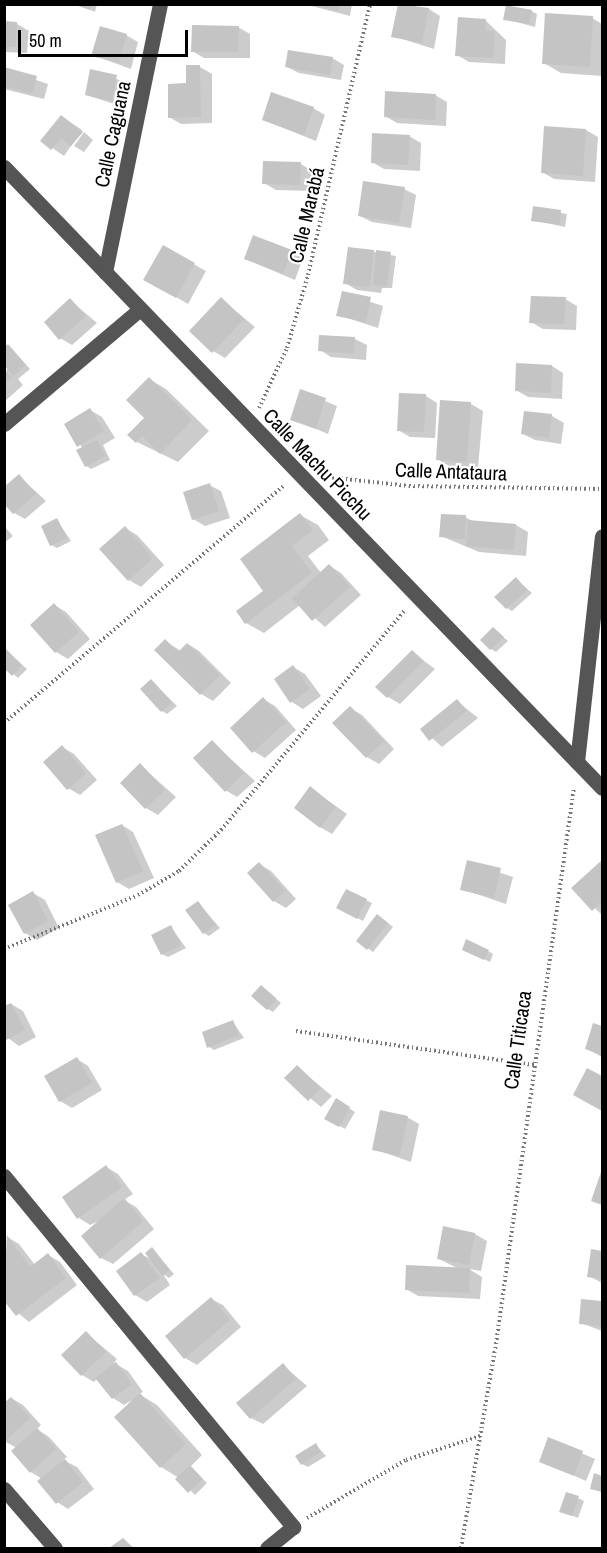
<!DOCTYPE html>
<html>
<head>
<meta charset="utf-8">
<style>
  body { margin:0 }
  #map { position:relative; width:607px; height:1553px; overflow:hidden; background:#fff; font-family:"Archivo Narrow",sans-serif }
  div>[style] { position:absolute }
  .shadow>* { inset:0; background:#0003 }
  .building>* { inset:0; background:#c4c4c4 }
  .path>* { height:4px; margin-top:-2px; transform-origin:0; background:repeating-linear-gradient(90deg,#777 0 1.5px,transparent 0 4.5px) }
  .minor>* { height:15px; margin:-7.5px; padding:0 7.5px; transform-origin:7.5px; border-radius:7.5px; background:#555 }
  span { translate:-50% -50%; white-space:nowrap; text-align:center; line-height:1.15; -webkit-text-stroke:4.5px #fff; paint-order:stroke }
  .street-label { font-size:20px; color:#000 }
  .frame { position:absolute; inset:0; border:6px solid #000; pointer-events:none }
  .scale { position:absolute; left:18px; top:30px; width:170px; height:27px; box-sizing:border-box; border:3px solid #000; border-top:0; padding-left:8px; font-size:18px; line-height:21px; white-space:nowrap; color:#000; -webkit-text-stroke:4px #fff; paint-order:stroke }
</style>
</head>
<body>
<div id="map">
  <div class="shadow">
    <i style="clip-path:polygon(77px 4px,97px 4px,95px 12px)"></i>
    <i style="clip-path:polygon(304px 4px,352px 4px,350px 16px)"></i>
    <i style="clip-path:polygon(399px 4px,429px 9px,440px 16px,434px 49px,393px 36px)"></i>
    <i style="clip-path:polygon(531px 11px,537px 14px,535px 27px,505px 19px)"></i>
    <i style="clip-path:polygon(592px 18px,602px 24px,602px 76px,561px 73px,544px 63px)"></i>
    <i style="clip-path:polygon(485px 20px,506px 40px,505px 64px,469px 62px,457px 55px)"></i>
    <i style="clip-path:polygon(4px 23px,17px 24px,29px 31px,27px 53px,4px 52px)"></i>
    <i style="clip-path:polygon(238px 27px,250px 34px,250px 58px,204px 58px,192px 51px)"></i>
    <i style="clip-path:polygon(126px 35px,138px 42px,131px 69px,93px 55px)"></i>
    <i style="clip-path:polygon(332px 58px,344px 65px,341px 80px,299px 73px,287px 67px)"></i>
    <i style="clip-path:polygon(200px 67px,212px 74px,212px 123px,181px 124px,169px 117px)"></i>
    <i style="clip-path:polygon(4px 69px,48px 84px,44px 99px,4px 89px)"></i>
    <i style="clip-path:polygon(91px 71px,129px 83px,124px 107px,86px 95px)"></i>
    <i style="clip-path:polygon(435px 95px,447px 102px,446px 126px,397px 123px,385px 116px)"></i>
    <i style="clip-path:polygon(313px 108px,325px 115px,316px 141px,263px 120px)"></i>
    <i style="clip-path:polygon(62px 117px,82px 130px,64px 156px,42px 141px)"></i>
    <i style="clip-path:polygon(586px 130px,598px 137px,595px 182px,554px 179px,542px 172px)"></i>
    <i style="clip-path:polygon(84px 132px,93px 140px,84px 152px,74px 146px)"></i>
    <i style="clip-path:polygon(409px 136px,421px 143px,420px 171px,384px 169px,372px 162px)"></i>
    <i style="clip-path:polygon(301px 164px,312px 171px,312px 191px,276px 190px,264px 183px)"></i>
    <i style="clip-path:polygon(404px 189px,416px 195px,411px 228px,372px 222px,360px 216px)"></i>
    <i style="clip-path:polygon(534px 208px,567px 214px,565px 227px,533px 220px)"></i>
    <i style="clip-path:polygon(163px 247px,206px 271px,188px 304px,145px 279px)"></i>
    <i style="clip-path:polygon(291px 251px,303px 258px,295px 280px,246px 259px)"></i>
    <i style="clip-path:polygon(374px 252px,396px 256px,392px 288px,382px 288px,381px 293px,357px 290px,345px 283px)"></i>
    <i style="clip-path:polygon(343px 293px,383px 306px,378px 328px,338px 315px)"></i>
    <i style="clip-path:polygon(221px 299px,255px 327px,225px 358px,213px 351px)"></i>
    <i style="clip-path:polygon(565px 299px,577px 306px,576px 330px,543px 329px,531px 322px)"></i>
    <i style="clip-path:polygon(70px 300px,97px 323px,72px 345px,60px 338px)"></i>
    <i style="clip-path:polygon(355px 339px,367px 345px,366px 360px,331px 357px,320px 350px)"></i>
    <i style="clip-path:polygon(9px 346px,30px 369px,18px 379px,23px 385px,4px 402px)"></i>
    <i style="clip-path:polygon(552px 366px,563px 373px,562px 399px,528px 397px,516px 390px)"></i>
    <i style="clip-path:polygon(149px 379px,166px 389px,209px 431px,178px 462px,137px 442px,146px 418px)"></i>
    <i style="clip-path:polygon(301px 391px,337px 406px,328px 434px,292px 419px)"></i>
    <i style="clip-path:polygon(426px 396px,437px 403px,435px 438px,410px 437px,398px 430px)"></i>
    <i style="clip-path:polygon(471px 404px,483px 411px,478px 468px,449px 466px,437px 459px)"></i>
    <i style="clip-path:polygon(90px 410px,102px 417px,115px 438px,103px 445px,110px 460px,91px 469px,86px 466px,83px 449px,66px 424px)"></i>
    <i style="clip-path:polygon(552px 416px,564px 423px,561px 444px,535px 440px,523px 434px)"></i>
    <i style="clip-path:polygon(19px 476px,46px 501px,25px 519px,14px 513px)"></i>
    <i style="clip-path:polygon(209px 485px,221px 491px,230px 518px,205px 526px,193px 519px)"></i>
    <i style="clip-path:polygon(300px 515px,318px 525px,329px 540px,308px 556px,321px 573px,330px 566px,341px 573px,361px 595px,325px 627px,300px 605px,264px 633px,246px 623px,266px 591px)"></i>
    <i style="clip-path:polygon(465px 517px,474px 522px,516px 525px,528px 532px,526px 556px,479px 552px,441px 536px)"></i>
    <i style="clip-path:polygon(57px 520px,71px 541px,57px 548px,51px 545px)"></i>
    <i style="clip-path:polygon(4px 526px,13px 536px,4px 543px)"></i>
    <i style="clip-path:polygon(125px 528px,137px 535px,164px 565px,141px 587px,129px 580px)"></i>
    <i style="clip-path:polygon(516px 579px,532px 593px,512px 611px,507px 608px)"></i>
    <i style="clip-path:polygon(54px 605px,66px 612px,90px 639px,68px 659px,56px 652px,32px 625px)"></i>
    <i style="clip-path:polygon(493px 628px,508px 641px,496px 652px,491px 649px)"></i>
    <i style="clip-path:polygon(165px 641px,181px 651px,188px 644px,199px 651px,231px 683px,213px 701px,201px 694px,156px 650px)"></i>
    <i style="clip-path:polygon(6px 651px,27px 669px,18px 678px,4px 666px)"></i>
    <i style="clip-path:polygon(412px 652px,435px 669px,400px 704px,388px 697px)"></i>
    <i style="clip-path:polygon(293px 667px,305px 674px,321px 696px,303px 709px,292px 702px)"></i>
    <i style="clip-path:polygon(151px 681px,177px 706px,167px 714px,162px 711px)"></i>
    <i style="clip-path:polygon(263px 699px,275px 706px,296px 730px,265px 758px,253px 751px)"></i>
    <i style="clip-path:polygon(457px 701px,478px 718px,442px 747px,422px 729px)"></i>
    <i style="clip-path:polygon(350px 708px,362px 715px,394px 749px,379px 764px,367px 757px)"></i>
    <i style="clip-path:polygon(212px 742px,255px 781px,237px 797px,225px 790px)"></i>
    <i style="clip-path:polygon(62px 747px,74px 754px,97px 780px,80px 795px,68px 788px)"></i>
    <i style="clip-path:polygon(140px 765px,176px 797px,158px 815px,146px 808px)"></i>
    <i style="clip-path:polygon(310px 788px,347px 814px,332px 834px,320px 827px)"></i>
    <i style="clip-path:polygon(122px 825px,133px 832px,154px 878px,129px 889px,117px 882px)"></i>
    <i style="clip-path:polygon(468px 862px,513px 877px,506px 904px,462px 889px)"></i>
    <i style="clip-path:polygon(602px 862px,602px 915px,574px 888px)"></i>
    <i style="clip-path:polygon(259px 864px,271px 871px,296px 899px,286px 908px,274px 901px)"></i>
    <i style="clip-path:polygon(33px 893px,45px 900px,59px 928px,37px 940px,25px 933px)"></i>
    <i style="clip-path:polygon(366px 900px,372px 903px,363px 921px,338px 908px)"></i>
    <i style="clip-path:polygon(198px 903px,220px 928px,209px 936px,204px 933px)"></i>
    <i style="clip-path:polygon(383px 919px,393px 927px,373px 952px,358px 941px)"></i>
    <i style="clip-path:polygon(171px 927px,186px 948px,168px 957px,162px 954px)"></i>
    <i style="clip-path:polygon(488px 951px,493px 954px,490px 962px,469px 952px)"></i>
    <i style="clip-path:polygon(261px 987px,281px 1003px,273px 1012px,268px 1009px)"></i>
    <i style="clip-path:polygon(11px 1004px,23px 1011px,36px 1037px,19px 1046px,4px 1035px,4px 1008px)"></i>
    <i style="clip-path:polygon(233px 1022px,244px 1038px,214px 1050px,209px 1047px)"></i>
    <i style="clip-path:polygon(594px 1025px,602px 1028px,602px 1057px,587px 1049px)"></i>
    <i style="clip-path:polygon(77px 1059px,88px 1066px,102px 1090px,72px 1108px,60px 1101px)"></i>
    <i style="clip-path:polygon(297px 1067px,332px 1096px,321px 1107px,286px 1078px)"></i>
    <i style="clip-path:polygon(336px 1100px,355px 1112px,345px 1129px,326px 1118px)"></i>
    <i style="clip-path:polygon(407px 1117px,419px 1124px,411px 1162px,374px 1149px)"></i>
    <i style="clip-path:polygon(106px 1167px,118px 1174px,133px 1194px,124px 1200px,136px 1207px,154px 1229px,113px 1264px,101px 1258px,101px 1220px,90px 1225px,79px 1218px)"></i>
    <i style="clip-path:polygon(444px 1228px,475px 1234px,487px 1241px,481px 1271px,469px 1269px,482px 1277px,480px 1299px,418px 1296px,406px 1289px,459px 1269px,439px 1259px)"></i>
    <i style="clip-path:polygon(7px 1237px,19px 1244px,35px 1265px,48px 1255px,60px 1262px,77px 1285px,29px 1322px,4px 1301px)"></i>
    <i style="clip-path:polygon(152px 1249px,174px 1274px,169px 1278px,163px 1274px,170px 1285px,147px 1302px,135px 1295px,141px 1254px,153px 1260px)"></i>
    <i style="clip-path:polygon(593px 1251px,602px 1252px,602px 1283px,589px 1276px)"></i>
    <i style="clip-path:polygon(211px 1299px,223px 1305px,241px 1327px,197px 1365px,185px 1358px)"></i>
    <i style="clip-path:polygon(583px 1301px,602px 1302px,602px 1331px,581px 1323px)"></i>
    <i style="clip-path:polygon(86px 1333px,117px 1359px,114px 1363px,128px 1371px,143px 1392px,139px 1394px,157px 1405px,202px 1455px,190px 1467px,207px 1483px,195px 1495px,179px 1478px,161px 1467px,116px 1417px,132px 1400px,124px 1405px,113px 1398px,98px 1378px,94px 1382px,82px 1375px)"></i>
    <i style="clip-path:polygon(283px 1365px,307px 1386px,263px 1424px,251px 1418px)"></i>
    <i style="clip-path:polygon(11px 1398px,23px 1405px,41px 1425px,37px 1429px,49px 1437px,67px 1457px,63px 1460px,77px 1467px,94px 1489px,68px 1509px,57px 1502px,42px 1479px,31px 1472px,17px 1448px,4px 1441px)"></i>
    <i style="clip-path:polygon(549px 1439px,595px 1459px,586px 1481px,541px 1461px)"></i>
    <i style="clip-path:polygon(316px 1445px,326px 1456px,308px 1467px,302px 1464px)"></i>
    <i style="clip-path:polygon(578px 1498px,584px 1501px,578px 1518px,561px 1511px)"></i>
    <i style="clip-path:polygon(124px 1539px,134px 1548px,111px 1548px)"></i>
  </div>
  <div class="building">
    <i style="clip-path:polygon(72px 4px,91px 4px,90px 10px)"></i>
    <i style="clip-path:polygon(312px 4px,339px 4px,338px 11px)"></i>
    <i style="clip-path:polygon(398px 4px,429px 8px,422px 43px,391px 37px)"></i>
    <i style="clip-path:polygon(506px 5px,532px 10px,529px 24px,503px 20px)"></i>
    <i style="clip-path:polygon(545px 13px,593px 16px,590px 67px,542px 64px)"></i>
    <i style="clip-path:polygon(458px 17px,486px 19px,485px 31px,495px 31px,493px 58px,455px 56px)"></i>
    <i style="clip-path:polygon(4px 21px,17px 22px,16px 47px,4px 47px)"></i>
    <i style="clip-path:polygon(192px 25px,239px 26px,238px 52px,191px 52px)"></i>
    <i style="clip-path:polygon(100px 26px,127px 34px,119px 63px,91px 56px)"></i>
    <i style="clip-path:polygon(288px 50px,333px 57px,330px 75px,285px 67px)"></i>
    <i style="clip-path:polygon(186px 65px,200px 65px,201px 117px,168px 118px,168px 84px,186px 83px)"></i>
    <i style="clip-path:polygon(4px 67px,37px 76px,32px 94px,4px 86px)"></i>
    <i style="clip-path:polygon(90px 69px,117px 75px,112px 101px,85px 95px)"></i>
    <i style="clip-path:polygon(385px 91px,436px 94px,435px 120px,384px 117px)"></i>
    <i style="clip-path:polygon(271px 92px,314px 107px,304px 135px,262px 120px)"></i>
    <i style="clip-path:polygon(61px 115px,83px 132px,71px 146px,61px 138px,51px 150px,40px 141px)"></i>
    <i style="clip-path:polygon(544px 126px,586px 129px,583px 176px,541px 173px)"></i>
    <i style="clip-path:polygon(372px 133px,410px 135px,408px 165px,371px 163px)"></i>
    <i style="clip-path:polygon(263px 161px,301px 162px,300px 185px,262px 184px)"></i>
    <i style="clip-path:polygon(363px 181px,405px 187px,399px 223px,358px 216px)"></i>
    <i style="clip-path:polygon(533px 206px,561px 210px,560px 225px,531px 221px)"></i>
    <i style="clip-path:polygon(253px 235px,292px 250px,283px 274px,244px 259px)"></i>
    <i style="clip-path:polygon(163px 245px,195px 263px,176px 298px,143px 280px)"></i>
    <i style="clip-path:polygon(348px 247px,374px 250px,370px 287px,343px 284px)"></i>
    <i style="clip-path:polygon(376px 250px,391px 252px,387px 286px,373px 285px)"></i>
    <i style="clip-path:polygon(342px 291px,371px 297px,366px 322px,336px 316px)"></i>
    <i style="clip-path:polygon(531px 296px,566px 297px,564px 324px,529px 323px)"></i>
    <i style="clip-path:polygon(221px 297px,244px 319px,212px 353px,189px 331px)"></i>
    <i style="clip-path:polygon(70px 298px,86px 316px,59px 340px,44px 322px)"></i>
    <i style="clip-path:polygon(319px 335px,355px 337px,354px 354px,318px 351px)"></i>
    <i style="clip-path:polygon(8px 344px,26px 365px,13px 376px,4px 365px,4px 348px)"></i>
    <i style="clip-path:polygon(516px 363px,552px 365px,551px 393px,515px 391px)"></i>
    <i style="clip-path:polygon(4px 369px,12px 377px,4px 385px)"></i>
    <i style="clip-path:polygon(149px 377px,192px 420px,160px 454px,142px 436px,136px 443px,127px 435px,144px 418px,126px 400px)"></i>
    <i style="clip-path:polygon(300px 389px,326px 398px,316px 429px,290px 420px)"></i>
    <i style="clip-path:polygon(399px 393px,426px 394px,424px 432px,397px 431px)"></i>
    <i style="clip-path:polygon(440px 400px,471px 402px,467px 462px,436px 460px)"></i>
    <i style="clip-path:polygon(90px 408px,104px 431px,77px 447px,64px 424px)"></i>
    <i style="clip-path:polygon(524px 411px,552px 414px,549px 438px,521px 434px)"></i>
    <i style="clip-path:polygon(97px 440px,105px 456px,85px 467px,76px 450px)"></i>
    <i style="clip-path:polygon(19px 474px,36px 494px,13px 514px,4px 504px,4px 487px)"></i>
    <i style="clip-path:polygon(210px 483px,219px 511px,192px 520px,183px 492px)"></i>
    <i style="clip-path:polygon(300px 513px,313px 530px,292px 546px,312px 573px,245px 624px,236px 611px,263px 591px,240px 559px)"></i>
    <i style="clip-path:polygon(441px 514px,466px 515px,465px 539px,439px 537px)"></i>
    <i style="clip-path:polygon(57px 518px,67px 538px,50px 546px,41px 526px)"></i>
    <i style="clip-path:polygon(468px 520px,516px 524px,514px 550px,466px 546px)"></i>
    <i style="clip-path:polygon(125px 526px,153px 558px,128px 581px,99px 549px)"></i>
    <i style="clip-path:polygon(329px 564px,350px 587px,312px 621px,292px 598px)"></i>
    <i style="clip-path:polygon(516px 577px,527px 590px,506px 609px,494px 597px)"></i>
    <i style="clip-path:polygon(54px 603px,79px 632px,55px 653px,30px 625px)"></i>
    <i style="clip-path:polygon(493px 627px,504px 637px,490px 650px,480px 640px)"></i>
    <i style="clip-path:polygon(165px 639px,178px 652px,187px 643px,220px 675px,200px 695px,154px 650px)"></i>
    <i style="clip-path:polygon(6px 649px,22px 665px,12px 676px,4px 668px)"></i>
    <i style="clip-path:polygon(412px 650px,424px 661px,387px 698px,375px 687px)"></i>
    <i style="clip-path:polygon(293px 665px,310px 689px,290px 703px,274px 679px)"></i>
    <i style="clip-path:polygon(151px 679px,172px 702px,161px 712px,140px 689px)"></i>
    <i style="clip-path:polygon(263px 697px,286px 722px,252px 753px,230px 728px)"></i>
    <i style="clip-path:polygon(457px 699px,467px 711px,429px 741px,420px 729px)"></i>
    <i style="clip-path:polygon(350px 706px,384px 741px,366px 758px,332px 723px)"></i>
    <i style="clip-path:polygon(212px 740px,244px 773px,225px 792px,193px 758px)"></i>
    <i style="clip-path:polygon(62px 745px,86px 773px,67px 790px,43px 762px)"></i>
    <i style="clip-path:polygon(140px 763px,165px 790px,145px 809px,120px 783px)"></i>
    <i style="clip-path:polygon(310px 786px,336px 807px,320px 828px,294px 808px)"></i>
    <i style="clip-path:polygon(122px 824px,143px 871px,116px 883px,95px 835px)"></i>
    <i style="clip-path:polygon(467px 860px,501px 868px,494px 898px,460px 890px)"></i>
    <i style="clip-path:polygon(602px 860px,602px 901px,592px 911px,571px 888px)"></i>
    <i style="clip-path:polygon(259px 862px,285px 891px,273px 902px,247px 873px)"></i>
    <i style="clip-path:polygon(346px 889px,367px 899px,357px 919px,336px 908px)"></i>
    <i style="clip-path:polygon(33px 891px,48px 921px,24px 934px,8px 905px)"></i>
    <i style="clip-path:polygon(198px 901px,216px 925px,203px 934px,185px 910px)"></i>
    <i style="clip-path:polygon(377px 914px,388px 923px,367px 950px,356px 941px)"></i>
    <i style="clip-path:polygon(171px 925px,181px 945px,161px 955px,151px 935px)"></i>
    <i style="clip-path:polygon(466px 939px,489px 950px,484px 960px,462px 950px)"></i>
    <i style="clip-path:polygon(261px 985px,277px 999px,267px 1010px,251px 996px)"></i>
    <i style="clip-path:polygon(11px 1003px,25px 1030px,6px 1040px,4px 1006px)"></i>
    <i style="clip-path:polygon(233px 1020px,239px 1035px,207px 1048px,202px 1032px)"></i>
    <i style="clip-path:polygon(593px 1023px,602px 1026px,602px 1055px,585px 1049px)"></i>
    <i style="clip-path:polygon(77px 1057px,92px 1083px,59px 1102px,44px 1076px)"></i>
    <i style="clip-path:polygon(297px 1065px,321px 1088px,308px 1101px,284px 1078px)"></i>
    <i style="clip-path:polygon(587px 1068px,602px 1076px,602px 1111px,573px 1095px)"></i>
    <i style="clip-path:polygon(336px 1098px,350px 1107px,339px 1127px,324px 1119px)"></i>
    <i style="clip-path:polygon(380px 1110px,408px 1116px,400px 1156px,372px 1150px)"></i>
    <i style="clip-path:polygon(106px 1165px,122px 1187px,77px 1219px,62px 1197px)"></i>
    <i style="clip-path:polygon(602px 1169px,602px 1205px,591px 1201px)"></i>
    <i style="clip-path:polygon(124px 1198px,143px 1221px,100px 1259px,81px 1236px)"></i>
    <i style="clip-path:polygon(443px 1226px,475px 1233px,469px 1265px,437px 1259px)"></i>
    <i style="clip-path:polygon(7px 1235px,30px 1267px,48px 1253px,66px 1278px,16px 1316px,4px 1301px)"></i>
    <i style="clip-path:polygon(152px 1247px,170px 1270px,163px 1276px,145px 1253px)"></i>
    <i style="clip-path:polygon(591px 1249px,602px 1251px,602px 1279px,587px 1277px)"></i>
    <i style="clip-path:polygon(141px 1252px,160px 1278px,134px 1296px,116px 1271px)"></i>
    <i style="clip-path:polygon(406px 1265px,470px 1268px,469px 1293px,405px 1290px)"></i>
    <i style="clip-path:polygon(211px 1297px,230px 1320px,184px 1359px,165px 1336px)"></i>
    <i style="clip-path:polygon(581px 1299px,602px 1301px,602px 1326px,579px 1324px)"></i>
    <i style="clip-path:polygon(86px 1331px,106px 1352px,81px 1376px,61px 1355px)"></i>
    <i style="clip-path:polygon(116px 1362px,132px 1384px,112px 1399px,95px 1378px)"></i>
    <i style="clip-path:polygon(283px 1363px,296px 1379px,250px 1419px,236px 1403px)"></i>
    <i style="clip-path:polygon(140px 1393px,186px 1444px,160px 1468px,114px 1417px)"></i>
    <i style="clip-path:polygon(11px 1397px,30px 1418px,4px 1442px,4px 1403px)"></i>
    <i style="clip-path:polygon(37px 1428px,56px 1449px,30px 1473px,11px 1451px)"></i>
    <i style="clip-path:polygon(548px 1437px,583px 1451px,574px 1476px,539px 1462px)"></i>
    <i style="clip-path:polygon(316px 1443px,321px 1452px,301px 1465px,295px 1456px)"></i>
    <i style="clip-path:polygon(65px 1459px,83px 1482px,56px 1504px,37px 1481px)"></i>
    <i style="clip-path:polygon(190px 1465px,203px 1479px,188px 1493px,175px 1479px)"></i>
    <i style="clip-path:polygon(594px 1473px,602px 1476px,602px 1492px,590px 1489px)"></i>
    <i style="clip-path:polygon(566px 1492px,579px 1496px,572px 1516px,559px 1512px)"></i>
    <i style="clip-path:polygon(123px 1538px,132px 1548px,109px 1548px)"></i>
  </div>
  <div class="path">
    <i style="left:259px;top:408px;width:66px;rotate:-65deg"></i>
    <i style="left:287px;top:348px;width:76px;rotate:-74deg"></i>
    <i style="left:308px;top:275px;width:278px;rotate:-77.1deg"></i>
    <i style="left:328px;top:477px;width:81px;rotate:6.3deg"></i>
    <i style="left:409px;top:486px;width:193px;rotate:0.9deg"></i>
    <i style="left:4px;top:723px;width:368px;rotate:-40.3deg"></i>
    <i style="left:4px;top:949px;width:144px;rotate:-21.9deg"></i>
    <i style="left:138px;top:895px;width:48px;rotate:-30.3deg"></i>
    <i style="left:179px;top:871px;width:59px;rotate:-44.3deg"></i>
    <i style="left:221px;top:830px;width:287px;rotate:-50.1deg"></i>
    <i style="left:296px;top:1031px;width:241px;rotate:8.1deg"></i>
    <i style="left:307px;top:1518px;width:115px;rotate:-30.4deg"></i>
    <i style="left:406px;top:1460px;width:78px;rotate:-18deg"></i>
    <i style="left:461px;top:1548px;width:207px;rotate:-80.3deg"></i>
    <i style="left:496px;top:1344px;width:562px;rotate:-82.03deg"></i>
  </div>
  <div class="minor">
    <i style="left:4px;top:167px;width:862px;rotate:46.08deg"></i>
    <i style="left:105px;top:272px;width:274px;rotate:-78.4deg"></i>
    <i style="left:4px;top:424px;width:178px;rotate:-40.2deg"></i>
    <i style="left:577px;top:762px;width:227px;rotate:-83.7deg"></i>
    <i style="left:4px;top:1176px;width:455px;rotate:50.5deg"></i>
    <i style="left:293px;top:1527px;width:33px;rotate:141deg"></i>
    <i style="left:4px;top:1489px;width:78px;rotate:49.2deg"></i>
  </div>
  <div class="street-label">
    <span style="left:112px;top:134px;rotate:-78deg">Calle Caguana</span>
    <span style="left:306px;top:215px;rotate:-77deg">Calle Marabá</span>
    <span style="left:318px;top:464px;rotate:46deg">Calle Machu Picchu</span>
    <span style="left:451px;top:471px;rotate:2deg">Calle Antataura</span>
    <span style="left:517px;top:1040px;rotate:-82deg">Calle Titicaca</span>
  </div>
  <div class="frame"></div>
  <div class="scale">50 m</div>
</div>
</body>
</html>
